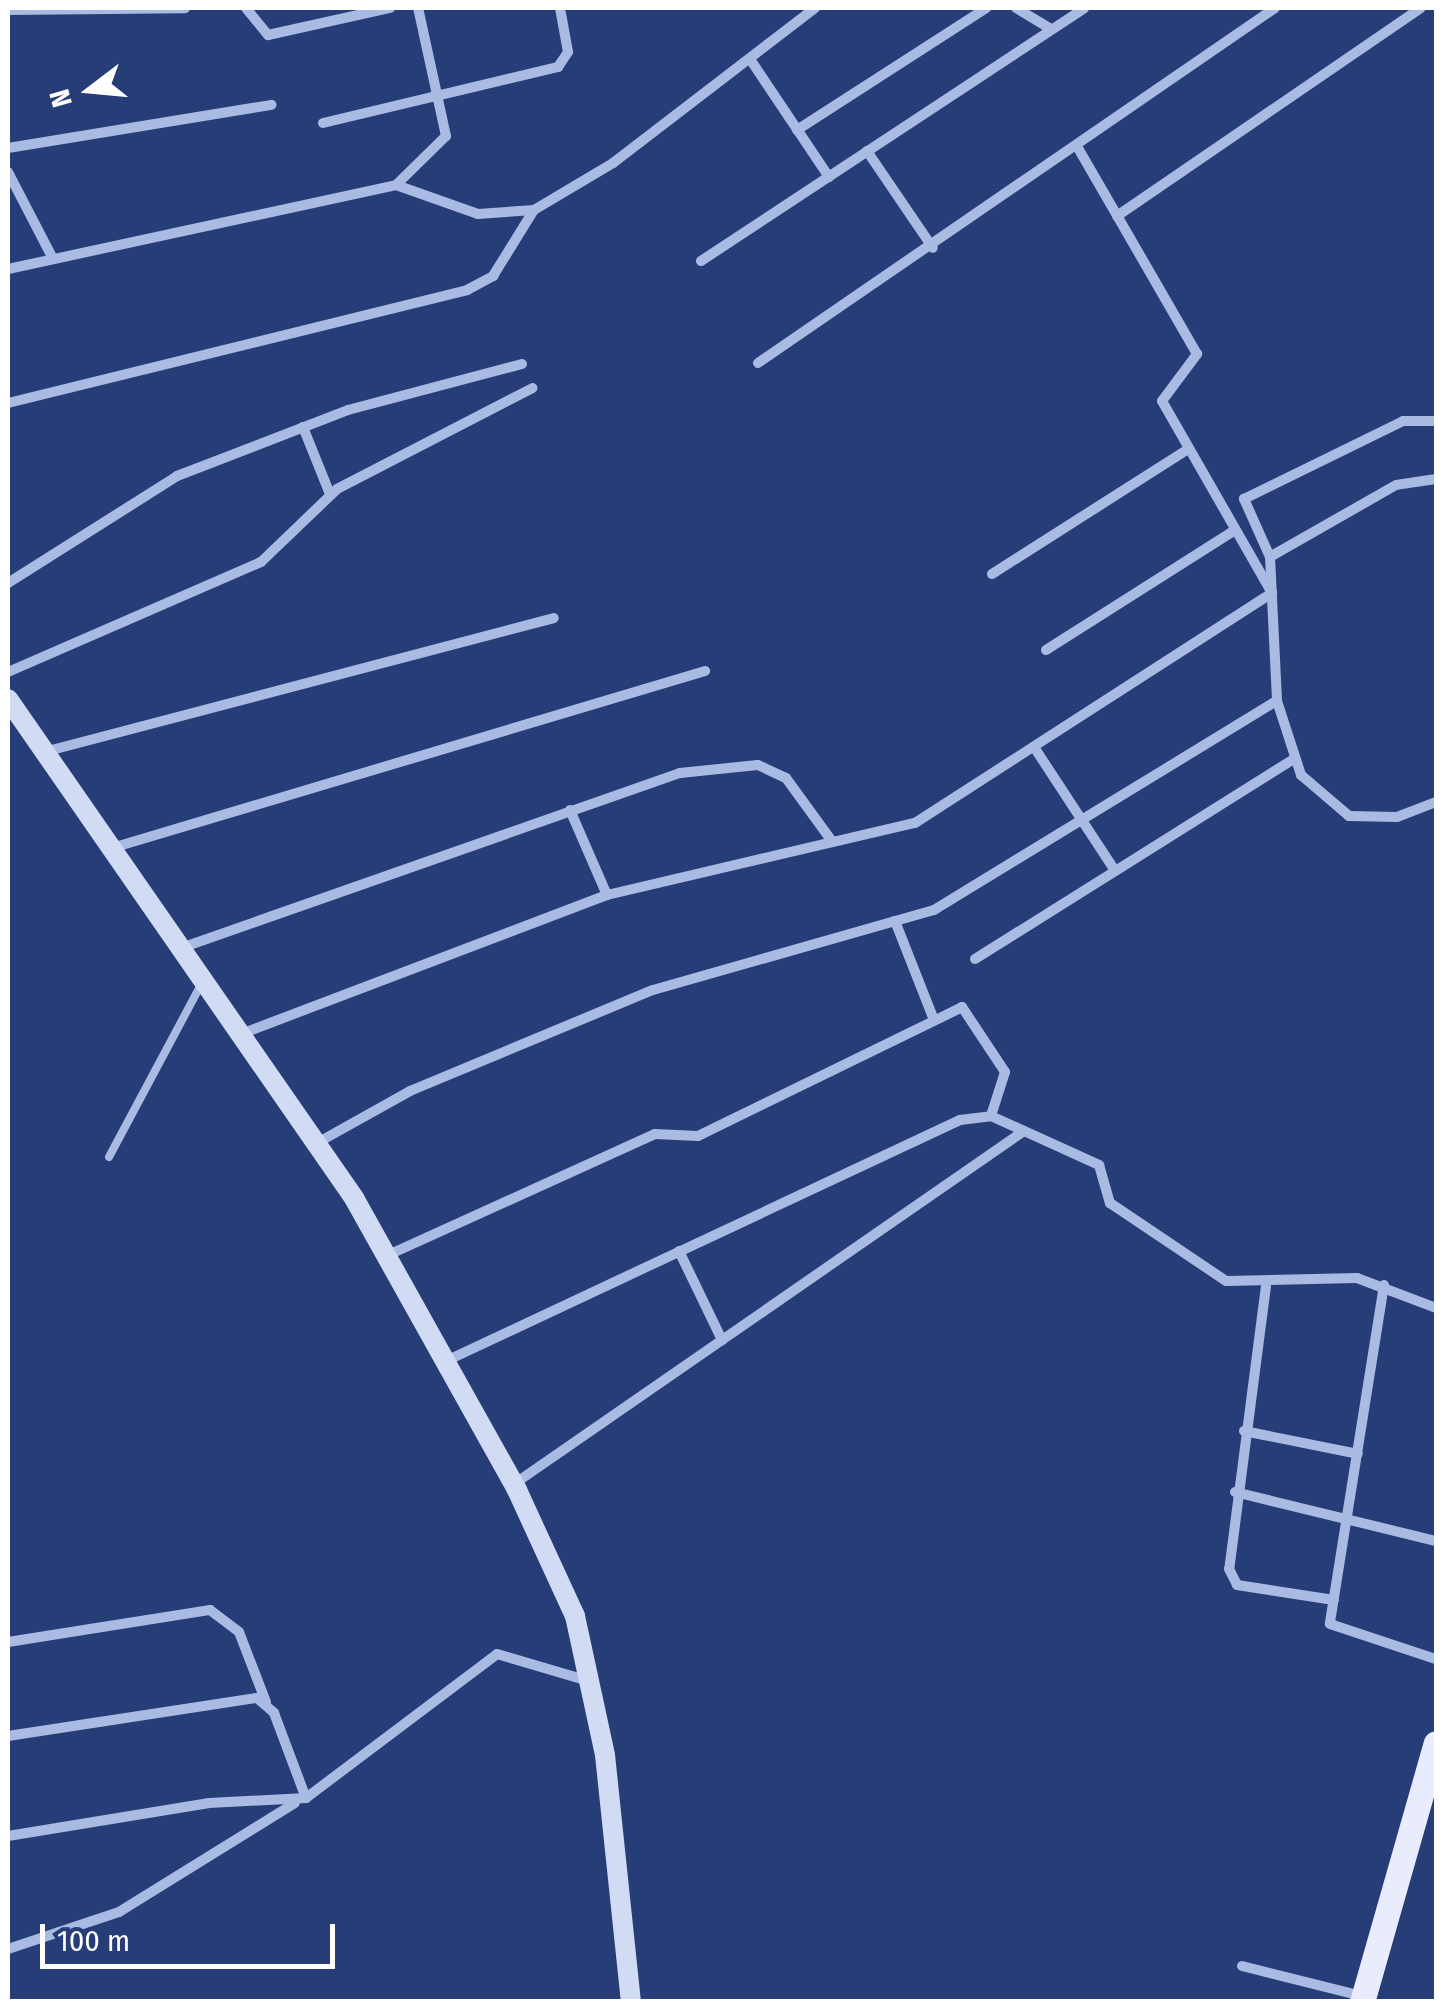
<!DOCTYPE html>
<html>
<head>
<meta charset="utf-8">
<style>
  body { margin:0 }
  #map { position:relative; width:1444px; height:2009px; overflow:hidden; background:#263d78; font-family:"Fira Sans Condensed",sans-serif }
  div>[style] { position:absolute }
  .service>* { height:8px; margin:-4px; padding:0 4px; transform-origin:4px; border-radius:4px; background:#a9bae3 }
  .minor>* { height:10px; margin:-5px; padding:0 5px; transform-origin:5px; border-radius:5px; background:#a9bae3 }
  .secondary>* { height:20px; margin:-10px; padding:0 10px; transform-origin:10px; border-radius:10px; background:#d1dbf3 }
  .primary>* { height:25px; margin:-12.5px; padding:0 12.5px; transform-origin:12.5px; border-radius:12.5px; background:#e8ecfc }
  span { translate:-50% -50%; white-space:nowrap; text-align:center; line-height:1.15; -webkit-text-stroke:8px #263d78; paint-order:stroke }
  .frame { position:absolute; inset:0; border:10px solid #fff; pointer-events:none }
  .north { position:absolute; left:40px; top:40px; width:100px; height:100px; -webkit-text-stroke:8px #263d78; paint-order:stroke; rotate:254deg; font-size:28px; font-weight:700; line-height:40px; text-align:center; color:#fff }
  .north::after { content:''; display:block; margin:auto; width:35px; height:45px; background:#fff; clip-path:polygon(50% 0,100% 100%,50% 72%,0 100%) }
  .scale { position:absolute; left:40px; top:1924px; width:295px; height:45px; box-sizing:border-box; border:5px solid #fff; border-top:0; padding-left:12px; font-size:30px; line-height:35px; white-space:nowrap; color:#fff; -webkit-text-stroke:8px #263d78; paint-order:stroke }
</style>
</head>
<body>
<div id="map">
  <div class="service">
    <i style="left:109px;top:1157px;width:195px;rotate:-61.9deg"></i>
  </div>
  <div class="minor">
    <i style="left:246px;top:8px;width:35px;rotate:51deg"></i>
    <i style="left:268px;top:35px;width:125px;rotate:-12.5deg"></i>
    <i style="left:1016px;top:8px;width:41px;rotate:31deg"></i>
    <i style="left:8px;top:10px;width:177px;rotate:-0.6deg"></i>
    <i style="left:750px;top:59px;width:142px;rotate:56.2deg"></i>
    <i style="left:323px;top:123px;width:242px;rotate:-13.4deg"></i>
    <i style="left:558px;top:67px;width:18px;rotate:-56deg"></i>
    <i style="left:568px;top:52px;width:45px;rotate:-100.3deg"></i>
    <i style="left:797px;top:130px;width:225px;rotate:-32.8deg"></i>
    <i style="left:8px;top:148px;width:267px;rotate:-9.3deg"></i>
    <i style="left:867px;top:151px;width:117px;rotate:55.8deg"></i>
    <i style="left:8px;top:172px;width:96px;rotate:62.6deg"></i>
    <i style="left:396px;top:185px;width:70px;rotate:-44.4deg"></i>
    <i style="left:446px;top:136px;width:131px;rotate:-102.3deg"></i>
    <i style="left:1117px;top:216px;width:368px;rotate:-34.4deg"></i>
    <i style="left:701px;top:261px;width:459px;rotate:-33.4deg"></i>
    <i style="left:8px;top:269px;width:397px;rotate:-12.2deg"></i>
    <i style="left:396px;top:185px;width:87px;rotate:19.5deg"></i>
    <i style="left:478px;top:214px;width:56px;rotate:-4.1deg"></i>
    <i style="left:534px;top:210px;width:92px;rotate:-30.7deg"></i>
    <i style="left:613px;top:163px;width:255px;rotate:-37.5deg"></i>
    <i style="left:758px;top:363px;width:627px;rotate:-34.48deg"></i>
    <i style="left:8px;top:403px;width:473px;rotate:-13.8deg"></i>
    <i style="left:467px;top:290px;width:30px;rotate:-28deg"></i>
    <i style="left:493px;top:276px;width:78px;rotate:-58.2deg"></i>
    <i style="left:303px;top:427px;width:72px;rotate:68.1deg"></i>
    <i style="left:1436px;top:479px;width:40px;rotate:171.5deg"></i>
    <i style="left:1396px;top:485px;width:145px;rotate:150.3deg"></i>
    <i style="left:1270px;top:557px;width:144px;rotate:87.2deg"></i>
    <i style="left:1277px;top:701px;width:78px;rotate:72deg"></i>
    <i style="left:1301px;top:775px;width:63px;rotate:40.5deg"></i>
    <i style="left:1349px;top:816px;width:48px;rotate:1.2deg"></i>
    <i style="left:1397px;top:817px;width:42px;rotate:-21deg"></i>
    <i style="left:1270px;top:557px;width:64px;rotate:-114.1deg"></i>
    <i style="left:1244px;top:499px;width:177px;rotate:-26.1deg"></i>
    <i style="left:1403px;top:421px;width:33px"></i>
    <i style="left:992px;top:574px;width:232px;rotate:-32.5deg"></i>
    <i style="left:8px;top:583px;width:200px;rotate:-32.3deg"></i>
    <i style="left:177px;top:476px;width:183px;rotate:-21.1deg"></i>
    <i style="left:348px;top:410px;width:180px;rotate:-14.8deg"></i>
    <i style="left:1046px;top:650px;width:224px;rotate:-32.4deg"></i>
    <i style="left:8px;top:672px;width:276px;rotate:-23.5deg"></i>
    <i style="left:261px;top:562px;width:105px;rotate:-43.8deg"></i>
    <i style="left:337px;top:489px;width:220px;rotate:-27.3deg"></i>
    <i style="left:1034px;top:747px;width:148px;rotate:56.8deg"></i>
    <i style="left:44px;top:752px;width:527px;rotate:-14.72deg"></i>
    <i style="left:570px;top:810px;width:93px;rotate:66.5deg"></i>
    <i style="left:112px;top:848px;width:619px;rotate:-16.62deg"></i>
    <i style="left:895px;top:921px;width:106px;rotate:68.5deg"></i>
    <i style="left:181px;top:948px;width:529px;rotate:-19.33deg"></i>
    <i style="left:680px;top:773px;width:78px;rotate:-5.9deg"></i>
    <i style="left:758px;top:765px;width:31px;rotate:25deg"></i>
    <i style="left:786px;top:778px;width:77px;rotate:54deg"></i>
    <i style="left:975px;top:959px;width:378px;rotate:-32.1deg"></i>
    <i style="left:241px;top:1034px;width:392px;rotate:-20.8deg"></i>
    <i style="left:607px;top:895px;width:316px;rotate:-13.2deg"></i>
    <i style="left:915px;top:823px;width:425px;rotate:-32.8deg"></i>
    <i style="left:1272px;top:593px;width:221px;rotate:-119.8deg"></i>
    <i style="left:1162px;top:401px;width:59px;rotate:-53.3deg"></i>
    <i style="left:1197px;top:354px;width:238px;rotate:-120deg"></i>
    <i style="left:317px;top:1143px;width:107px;rotate:-29.2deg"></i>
    <i style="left:410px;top:1091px;width:263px;rotate:-22.6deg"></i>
    <i style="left:653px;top:990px;width:292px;rotate:-15.9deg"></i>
    <i style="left:934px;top:910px;width:402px;rotate:-31.4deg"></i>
    <i style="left:679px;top:1251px;width:99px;rotate:64.2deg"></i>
    <i style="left:386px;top:1256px;width:295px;rotate:-24.4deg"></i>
    <i style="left:655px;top:1134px;width:43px;rotate:2.7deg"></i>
    <i style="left:698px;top:1136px;width:294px;rotate:-26deg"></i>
    <i style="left:962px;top:1007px;width:78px;rotate:56.5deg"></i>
    <i style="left:1005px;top:1072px;width:46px;rotate:107.7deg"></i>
    <i style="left:1384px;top:1285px;width:343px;rotate:99.1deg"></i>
    <i style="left:1330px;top:1624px;width:112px;rotate:18.3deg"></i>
    <i style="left:1266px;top:1286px;width:285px;rotate:97.4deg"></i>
    <i style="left:1229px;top:1569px;width:18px;rotate:63deg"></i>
    <i style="left:1237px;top:1585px;width:98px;rotate:8.8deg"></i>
    <i style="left:446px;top:1361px;width:568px;rotate:-25.12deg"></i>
    <i style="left:960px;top:1120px;width:31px;rotate:-7deg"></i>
    <i style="left:991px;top:1116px;width:119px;rotate:24.4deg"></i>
    <i style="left:1099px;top:1165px;width:40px;rotate:74deg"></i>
    <i style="left:1110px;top:1203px;width:140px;rotate:33.9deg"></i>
    <i style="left:1226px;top:1281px;width:131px;rotate:-1.3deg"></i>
    <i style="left:1357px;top:1278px;width:85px;rotate:20.8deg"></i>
    <i style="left:1244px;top:1431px;width:116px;rotate:11.4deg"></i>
    <i style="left:514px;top:1484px;width:620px;rotate:-34.69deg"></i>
    <i style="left:1235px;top:1492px;width:207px;rotate:13.7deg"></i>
    <i style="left:8px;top:1642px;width:205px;rotate:-9deg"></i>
    <i style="left:210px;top:1610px;width:36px;rotate:37deg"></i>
    <i style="left:239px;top:1632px;width:75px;rotate:68.9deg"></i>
    <i style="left:8px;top:1736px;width:252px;rotate:-8.7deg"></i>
    <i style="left:257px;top:1698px;width:23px;rotate:41deg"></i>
    <i style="left:274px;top:1713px;width:91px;rotate:69.4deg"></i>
    <i style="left:8px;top:1836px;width:204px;rotate:-9.3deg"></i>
    <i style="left:209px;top:1803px;width:97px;rotate:-3deg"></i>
    <i style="left:306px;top:1798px;width:239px;rotate:-37deg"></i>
    <i style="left:497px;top:1654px;width:96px;rotate:16.4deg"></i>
    <i style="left:8px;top:1949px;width:117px;rotate:-18.4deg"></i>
    <i style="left:119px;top:1912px;width:207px;rotate:-31.8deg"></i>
    <i style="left:1242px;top:1966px;width:123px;rotate:14.1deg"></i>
  </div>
  <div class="secondary">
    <i style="left:8px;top:699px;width:607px;rotate:55.26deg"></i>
    <i style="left:354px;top:1198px;width:334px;rotate:60.8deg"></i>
    <i style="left:517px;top:1490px;width:139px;rotate:65.3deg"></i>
    <i style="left:575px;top:1616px;width:142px;rotate:77.8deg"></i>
    <i style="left:605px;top:1755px;width:248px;rotate:84deg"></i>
  </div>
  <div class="primary">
    <i style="left:1362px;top:2002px;width:269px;rotate:-74.1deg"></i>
  </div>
  <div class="frame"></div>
  <div class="north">N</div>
  <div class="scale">100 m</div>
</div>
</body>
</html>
